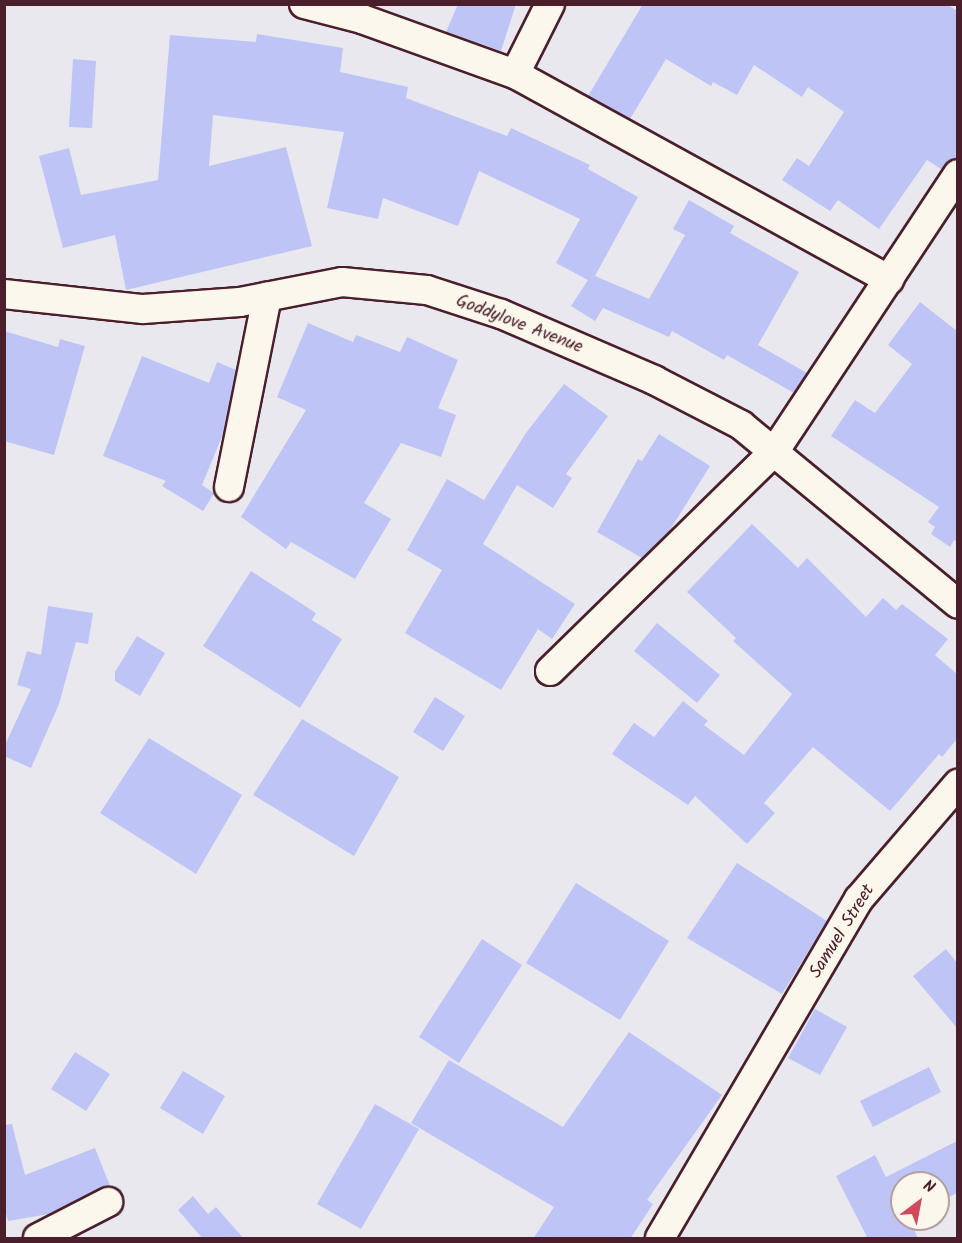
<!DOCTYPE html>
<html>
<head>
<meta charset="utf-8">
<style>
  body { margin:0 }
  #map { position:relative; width:962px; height:1243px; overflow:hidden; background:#e9e8ef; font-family:Kalam,sans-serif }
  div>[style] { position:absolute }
  .building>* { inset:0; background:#bfc4f6 }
  .roads { filter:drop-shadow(2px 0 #4a1f2b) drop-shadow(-2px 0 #4a1f2b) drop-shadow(0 2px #4a1f2b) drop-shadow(0 -2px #4a1f2b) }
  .minor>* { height:28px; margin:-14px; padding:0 14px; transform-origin:14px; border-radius:14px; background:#fbf7ec }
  span { translate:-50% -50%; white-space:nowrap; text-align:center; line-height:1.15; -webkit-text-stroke:4.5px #fbf7ec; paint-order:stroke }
  .street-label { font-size:18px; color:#4a1f2b }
  .frame { position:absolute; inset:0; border:6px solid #4a1f2b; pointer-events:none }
  .north { position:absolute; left:890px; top:1171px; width:60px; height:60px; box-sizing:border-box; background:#fbf7ec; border:2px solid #b4a19f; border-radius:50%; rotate:32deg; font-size:16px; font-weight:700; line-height:24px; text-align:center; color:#4a1f2b }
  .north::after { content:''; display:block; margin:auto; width:21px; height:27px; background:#d1495b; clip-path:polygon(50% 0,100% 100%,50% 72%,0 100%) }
</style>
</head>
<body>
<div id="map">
  <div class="building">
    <i style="clip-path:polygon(458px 4px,516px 4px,501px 51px,446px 32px)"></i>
    <i style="clip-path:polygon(643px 4px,947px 4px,957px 11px,957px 158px,941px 169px,927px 160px,879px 229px,838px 200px,830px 211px,782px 180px,797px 158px,809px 166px,844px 112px,808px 87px,802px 97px,754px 65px,737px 95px,713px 82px,711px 86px,666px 59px,630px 119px,588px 96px)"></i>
    <i style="clip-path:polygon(257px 34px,343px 48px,340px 72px,408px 87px,406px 98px,507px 136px,511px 128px,590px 165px,588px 169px,638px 197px,595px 276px,649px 299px,685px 235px,673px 229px,689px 200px,734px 226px,730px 233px,799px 272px,758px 345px,807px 373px,794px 393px,727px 355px,724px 360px,672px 331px,669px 337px,603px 308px,595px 321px,571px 306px,588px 280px,556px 263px,580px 219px,479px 171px,458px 226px,383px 198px,378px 219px,327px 208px,344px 132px,213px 115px,209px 166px,286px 147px,312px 246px,126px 290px,115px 235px,63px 248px,39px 156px,69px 148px,81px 195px,158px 180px,170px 35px,256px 42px)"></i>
    <i style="clip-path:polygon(73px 59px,96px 61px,92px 128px,69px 127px)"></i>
    <i style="clip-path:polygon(920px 302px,957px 331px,957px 542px,954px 540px,950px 547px,931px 534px,935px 527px,928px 522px,939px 507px,831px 436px,855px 400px,875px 413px,912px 364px,888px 345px)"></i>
    <i style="clip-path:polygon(308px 323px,353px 342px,356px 335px,400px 352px,407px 337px,458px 360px,438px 408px,456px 415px,441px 457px,401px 443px,364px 503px,391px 519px,355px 579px,291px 542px,286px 549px,241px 517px,306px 410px,277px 397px)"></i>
    <i style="clip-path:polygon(4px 331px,58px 347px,60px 339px,85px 346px,54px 455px,4px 441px)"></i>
    <i style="clip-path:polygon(142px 356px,209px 383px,217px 362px,236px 370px,223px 434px,202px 485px,214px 493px,203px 511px,162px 486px,166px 481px,103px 456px)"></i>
    <i style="clip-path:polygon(564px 384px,608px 416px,566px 474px,572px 478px,553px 508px,517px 485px,483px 544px,575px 604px,552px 639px,538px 629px,501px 690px,405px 633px,442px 570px,407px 550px,447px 479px,484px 500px,526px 433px)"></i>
    <i style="clip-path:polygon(659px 434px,710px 466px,668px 533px,642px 558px,597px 532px,638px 459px,642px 461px)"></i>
    <i style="clip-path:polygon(752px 524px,798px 568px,807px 558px,866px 617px,883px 598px,896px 610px,902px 604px,948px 639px,935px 655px,957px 674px,957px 739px,942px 757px,939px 754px,890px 811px,813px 747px,764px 803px,775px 813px,747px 844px,695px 796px,688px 805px,612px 754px,634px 723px,654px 737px,683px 701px,708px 721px,704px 725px,744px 755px,792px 694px,733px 641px,736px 638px,687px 592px)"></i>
    <i style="clip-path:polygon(251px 571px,316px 613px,312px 620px,342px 639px,300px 708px,203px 646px)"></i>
    <i style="clip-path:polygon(48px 606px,93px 613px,88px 644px,76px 642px,59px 704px,31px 768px,4px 756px,4px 747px,31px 689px,17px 685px,27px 651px,41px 655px)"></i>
    <i style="clip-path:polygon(657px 623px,720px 675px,697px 703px,634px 651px)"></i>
    <i style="clip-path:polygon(137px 636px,165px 653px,140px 696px,115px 681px,115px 672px)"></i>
    <i style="clip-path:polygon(435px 697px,465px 716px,443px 751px,413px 732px)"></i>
    <i style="clip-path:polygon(302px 719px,399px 777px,354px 856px,253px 795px)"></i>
    <i style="clip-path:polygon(149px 738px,242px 795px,196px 874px,100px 813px)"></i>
    <i style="clip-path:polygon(737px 863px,827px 921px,782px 994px,687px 938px)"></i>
    <i style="clip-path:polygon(576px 883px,669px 941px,620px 1020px,526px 963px)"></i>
    <i style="clip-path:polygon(482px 939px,522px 965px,459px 1063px,419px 1037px)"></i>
    <i style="clip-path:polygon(946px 949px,957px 963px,957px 1028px,913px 976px)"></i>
    <i style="clip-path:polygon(815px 1009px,847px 1027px,820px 1075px,788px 1058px)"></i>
    <i style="clip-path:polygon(629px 1032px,722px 1095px,647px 1200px,653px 1204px,630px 1239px,533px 1239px,554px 1207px,411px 1123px,449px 1060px,563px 1127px)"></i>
    <i style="clip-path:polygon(75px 1052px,110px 1074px,86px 1111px,51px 1089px)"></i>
    <i style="clip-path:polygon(929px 1067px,941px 1092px,873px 1127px,860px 1101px)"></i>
    <i style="clip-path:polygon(183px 1071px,225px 1096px,203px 1134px,160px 1108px)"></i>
    <i style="clip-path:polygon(375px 1104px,419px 1129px,361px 1229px,317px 1204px)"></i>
    <i style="clip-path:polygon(12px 1124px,25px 1175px,95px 1148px,110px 1186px,49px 1214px,8px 1221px,4px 1205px,4px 1125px)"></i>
    <i style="clip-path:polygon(957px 1141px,957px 1193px,938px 1203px,938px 1183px,902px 1183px,902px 1219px,910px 1219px,918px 1239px,868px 1239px,836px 1176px,875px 1155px,886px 1177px)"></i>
    <i style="clip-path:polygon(193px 1196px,208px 1214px,216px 1207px,244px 1239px,203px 1239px,178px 1210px)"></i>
  </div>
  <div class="roads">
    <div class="minor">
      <i style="left:304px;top:4px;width:60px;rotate:14.5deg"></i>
      <i style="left:362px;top:19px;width:163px;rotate:19.8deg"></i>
      <i style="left:515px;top:74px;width:427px;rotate:28.8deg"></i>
      <i style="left:515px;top:74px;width:78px;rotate:-63.4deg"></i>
      <i style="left:4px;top:294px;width:140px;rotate:6.2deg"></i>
      <i style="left:143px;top:309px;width:97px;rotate:-4.1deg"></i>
      <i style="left:240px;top:302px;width:104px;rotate:-11.1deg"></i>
      <i style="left:342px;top:282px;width:85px;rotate:5.4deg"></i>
      <i style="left:427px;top:290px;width:78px;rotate:18deg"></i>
      <i style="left:501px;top:314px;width:167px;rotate:23.3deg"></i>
      <i style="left:654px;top:380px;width:98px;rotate:27.3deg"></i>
      <i style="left:741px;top:425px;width:281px;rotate:39.5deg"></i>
      <i style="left:229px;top:487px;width:194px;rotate:-78.7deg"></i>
      <i style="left:550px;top:671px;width:313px;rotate:-44.4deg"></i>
      <i style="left:774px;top:452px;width:333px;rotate:-56.5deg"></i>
      <i style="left:38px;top:1238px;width:79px;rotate:-27.2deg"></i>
      <i style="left:660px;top:1238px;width:393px;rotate:-59.6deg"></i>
      <i style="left:859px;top:899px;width:152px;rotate:-49.3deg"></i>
    </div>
  </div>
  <div class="street-label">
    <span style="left:519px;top:325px;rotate:21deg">Goddylove Avenue</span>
    <span style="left:843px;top:932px;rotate:-58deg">Samuel Street</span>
  </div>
  <div class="frame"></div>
  <div class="north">N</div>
</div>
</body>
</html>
